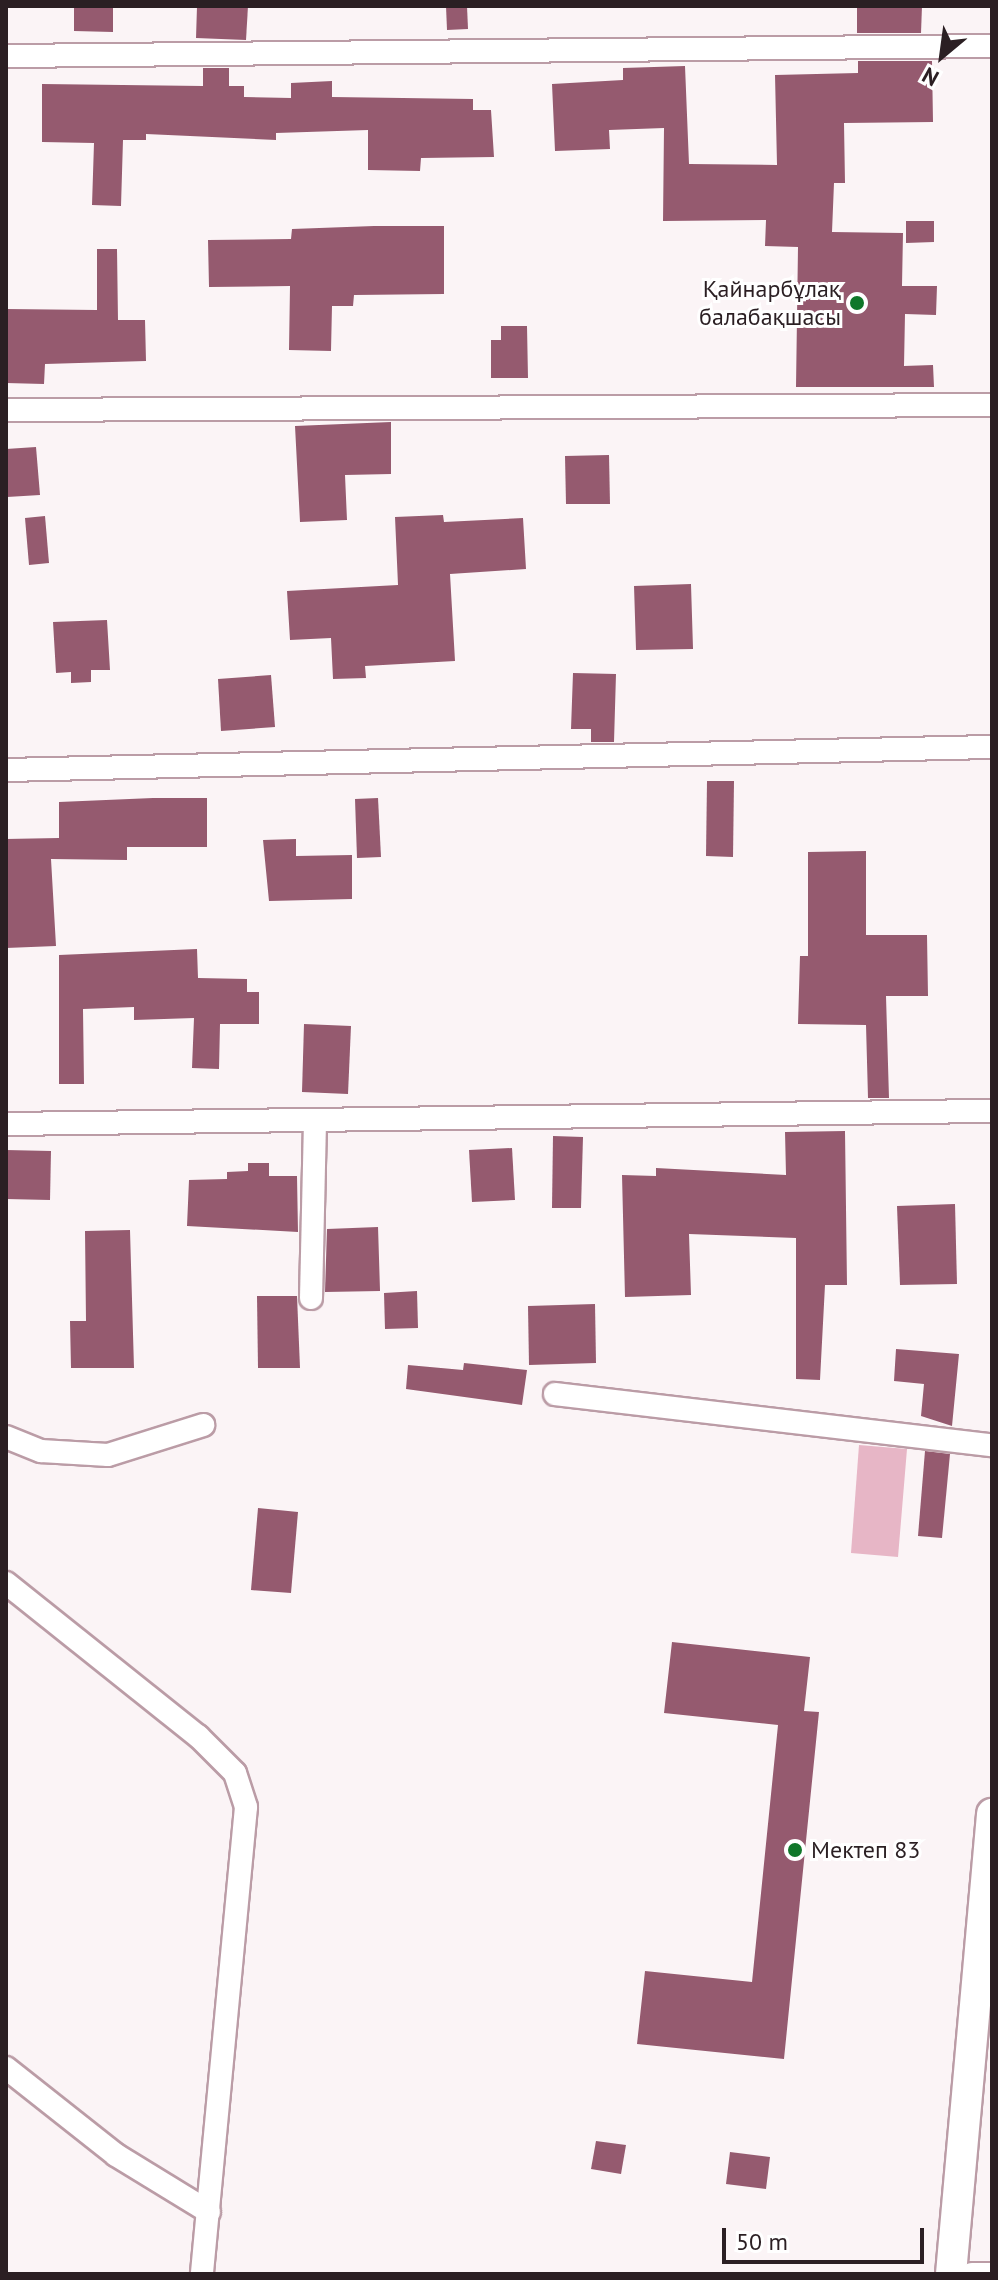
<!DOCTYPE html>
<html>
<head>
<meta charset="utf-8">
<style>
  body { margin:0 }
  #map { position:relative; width:998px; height:2280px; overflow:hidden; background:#fbf4f6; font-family:"PT Sans",sans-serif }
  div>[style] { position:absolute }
  .green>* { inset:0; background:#e7b6c6 }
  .building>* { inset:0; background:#955a6f }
  .roads { filter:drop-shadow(2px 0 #bb9ca6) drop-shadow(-2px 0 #bb9ca6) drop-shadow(0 2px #bb9ca6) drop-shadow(0 -2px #bb9ca6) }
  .street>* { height:22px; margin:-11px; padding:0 11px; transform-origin:11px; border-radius:11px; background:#fff }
  .secondary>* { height:30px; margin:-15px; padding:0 15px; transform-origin:15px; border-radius:15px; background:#fff }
  .dots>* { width:22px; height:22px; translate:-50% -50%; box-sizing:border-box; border:4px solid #fff; border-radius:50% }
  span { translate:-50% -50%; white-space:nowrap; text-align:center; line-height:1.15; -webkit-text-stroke:6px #fff; paint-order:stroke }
  .poi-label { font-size:24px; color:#2b1f23 }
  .right { translate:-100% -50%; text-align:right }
  .left { translate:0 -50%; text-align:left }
  .frame { position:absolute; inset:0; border:8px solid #2b1f23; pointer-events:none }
  .north { position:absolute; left:902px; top:16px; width:80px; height:80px; -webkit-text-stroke:6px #fff; paint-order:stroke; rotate:209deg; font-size:22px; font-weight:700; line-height:32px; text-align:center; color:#2b1f23 }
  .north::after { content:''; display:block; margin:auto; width:28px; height:36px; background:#2b1f23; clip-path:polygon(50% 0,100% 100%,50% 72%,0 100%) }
  .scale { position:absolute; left:722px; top:2228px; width:202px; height:36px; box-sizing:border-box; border:4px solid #2b1f23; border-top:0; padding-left:10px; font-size:24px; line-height:28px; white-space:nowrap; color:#2b1f23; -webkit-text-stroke:6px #fff; paint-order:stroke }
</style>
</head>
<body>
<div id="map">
  <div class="green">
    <i style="clip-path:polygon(859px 1445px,907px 1449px,898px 1557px,851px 1553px)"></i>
  </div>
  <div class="building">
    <i style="clip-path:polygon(74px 6px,113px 6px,113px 32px,74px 31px)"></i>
    <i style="clip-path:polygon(197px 6px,248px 6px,246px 40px,196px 38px)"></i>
    <i style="clip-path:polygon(446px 6px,467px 6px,468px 29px,447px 30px)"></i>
    <i style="clip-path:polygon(857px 6px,922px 6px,921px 33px,857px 33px)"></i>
    <i style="clip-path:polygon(858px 61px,932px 61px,933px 122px,844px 123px,845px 183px,834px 183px,832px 232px,903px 233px,902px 286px,937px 286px,936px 315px,905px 314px,904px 366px,933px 365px,934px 387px,796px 387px,798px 247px,765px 246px,766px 220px,663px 221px,664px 128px,609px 130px,610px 149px,555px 151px,552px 84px,623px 80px,623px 68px,685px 66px,689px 164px,777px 165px,775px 75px,858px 73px)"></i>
    <i style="clip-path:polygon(203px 68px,229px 68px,229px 86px,244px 86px,244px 97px,291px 98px,291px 83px,332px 81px,332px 97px,473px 99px,473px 110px,491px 110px,494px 157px,421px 158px,420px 171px,368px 170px,368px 130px,276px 133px,276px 140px,146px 134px,146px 140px,123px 140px,121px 206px,92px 205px,94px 143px,42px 142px,42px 84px,203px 86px)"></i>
    <i style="clip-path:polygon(906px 221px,934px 221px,934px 242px,906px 243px)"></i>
    <i style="clip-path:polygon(374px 226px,444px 226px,444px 294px,354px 295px,353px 306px,332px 306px,331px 351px,289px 350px,290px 286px,209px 287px,208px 240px,291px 239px,292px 229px)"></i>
    <i style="clip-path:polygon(97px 249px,117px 249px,118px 320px,145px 320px,146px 361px,45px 364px,44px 384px,6px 383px,6px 309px,97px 310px)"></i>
    <i style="clip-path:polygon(501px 326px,527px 326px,528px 378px,491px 378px,491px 340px,501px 340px)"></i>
    <i style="clip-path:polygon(391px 422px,391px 474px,345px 475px,347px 520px,300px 522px,295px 426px)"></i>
    <i style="clip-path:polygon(36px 447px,40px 495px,7px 497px,6px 449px)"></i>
    <i style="clip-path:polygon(609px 455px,610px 504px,566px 504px,565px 456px)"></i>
    <i style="clip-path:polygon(443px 515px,444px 522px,523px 518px,526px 569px,450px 574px,455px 661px,365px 666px,366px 678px,333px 679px,331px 638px,290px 640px,287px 591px,398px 585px,395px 517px)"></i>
    <i style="clip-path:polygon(45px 516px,49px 563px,29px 565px,25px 518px)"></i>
    <i style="clip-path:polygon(691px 584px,693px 649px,636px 650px,634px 586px)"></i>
    <i style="clip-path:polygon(107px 620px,110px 670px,91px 670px,91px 682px,71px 683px,71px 672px,56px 673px,53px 622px)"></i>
    <i style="clip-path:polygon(573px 673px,616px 674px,614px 742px,591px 742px,591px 729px,571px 729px)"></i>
    <i style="clip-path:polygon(271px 675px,275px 727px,221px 731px,218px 679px)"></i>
    <i style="clip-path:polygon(707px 781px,734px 781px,733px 857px,706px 856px)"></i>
    <i style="clip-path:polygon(153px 798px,207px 798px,207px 847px,127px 847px,127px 860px,51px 859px,56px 946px,6px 948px,6px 839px,59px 838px,59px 802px)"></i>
    <i style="clip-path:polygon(378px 798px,381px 857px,357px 858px,355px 799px)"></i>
    <i style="clip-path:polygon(296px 839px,296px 856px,352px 855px,352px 899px,269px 901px,263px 840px)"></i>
    <i style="clip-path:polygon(866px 851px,866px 935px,927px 935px,928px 996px,886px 996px,889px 1098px,868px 1098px,866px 1025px,798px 1024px,800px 956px,808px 956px,808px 852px)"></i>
    <i style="clip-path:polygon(197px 949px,198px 978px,247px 979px,247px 992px,259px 992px,259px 1024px,220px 1024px,219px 1069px,192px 1068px,194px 1018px,134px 1020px,134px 1007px,83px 1009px,84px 1084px,59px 1084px,59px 955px)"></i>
    <i style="clip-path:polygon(304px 1024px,351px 1026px,348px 1094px,302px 1092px)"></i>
    <i style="clip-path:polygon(845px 1131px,847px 1285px,825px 1285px,820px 1380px,796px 1379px,796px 1238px,689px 1234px,691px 1295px,625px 1297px,622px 1175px,656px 1176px,656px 1168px,786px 1175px,785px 1132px)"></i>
    <i style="clip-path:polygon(553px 1136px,583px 1137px,581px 1208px,552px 1208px)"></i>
    <i style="clip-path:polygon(512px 1148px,515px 1200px,472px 1202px,469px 1150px)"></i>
    <i style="clip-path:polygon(6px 1150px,51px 1151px,50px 1200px,6px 1199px)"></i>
    <i style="clip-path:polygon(248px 1163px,269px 1163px,269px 1176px,297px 1176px,298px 1232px,187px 1226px,189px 1180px,227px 1179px,227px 1172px,248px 1171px)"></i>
    <i style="clip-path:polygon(955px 1204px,957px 1284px,900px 1285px,897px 1206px)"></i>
    <i style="clip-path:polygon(378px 1227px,380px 1291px,325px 1292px,327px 1229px)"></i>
    <i style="clip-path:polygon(130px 1230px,134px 1368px,71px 1368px,70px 1321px,86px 1321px,85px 1231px)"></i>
    <i style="clip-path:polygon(417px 1291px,418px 1328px,385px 1329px,384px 1293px)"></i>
    <i style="clip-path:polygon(257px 1296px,297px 1296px,300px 1368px,258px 1368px)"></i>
    <i style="clip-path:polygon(595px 1304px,596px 1363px,529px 1365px,528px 1306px)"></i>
    <i style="clip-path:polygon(896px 1349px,959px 1354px,952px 1426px,921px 1416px,924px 1384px,894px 1381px)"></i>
    <i style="clip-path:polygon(464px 1363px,527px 1370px,522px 1405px,406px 1389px,408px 1365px,463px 1370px)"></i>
    <i style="clip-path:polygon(925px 1451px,950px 1454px,942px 1538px,918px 1536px)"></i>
    <i style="clip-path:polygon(258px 1508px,298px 1512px,291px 1593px,251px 1590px)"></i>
    <i style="clip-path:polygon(672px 1642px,810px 1657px,804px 1711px,819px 1712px,784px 2059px,637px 2044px,645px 1971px,752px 1982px,778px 1725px,664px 1713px)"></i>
    <i style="clip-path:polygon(596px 2141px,626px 2145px,621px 2174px,591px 2169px)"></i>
    <i style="clip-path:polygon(730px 2152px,770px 2157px,766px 2189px,726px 2184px)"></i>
  </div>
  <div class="roads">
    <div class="street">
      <i style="left:6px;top:56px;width:986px;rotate:-0.58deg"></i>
      <i style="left:6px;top:410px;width:986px;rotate:-0.29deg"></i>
      <i style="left:6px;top:770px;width:986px;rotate:-1.34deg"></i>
      <i style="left:6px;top:1124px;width:986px;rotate:-0.76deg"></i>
      <i style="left:311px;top:1298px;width:176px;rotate:-88.7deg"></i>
      <i style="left:555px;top:1394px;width:440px;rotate:6.7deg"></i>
      <i style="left:6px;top:1437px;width:38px;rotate:22deg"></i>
      <i style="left:41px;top:1451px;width:67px;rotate:3.4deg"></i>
      <i style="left:108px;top:1455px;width:100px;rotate:-17.5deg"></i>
      <i style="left:6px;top:1583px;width:246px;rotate:38.6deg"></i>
      <i style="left:198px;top:1736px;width:52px;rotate:45deg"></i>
      <i style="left:235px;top:1773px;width:36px;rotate:72deg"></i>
      <i style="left:246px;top:1807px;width:469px;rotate:95.4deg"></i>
      <i style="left:6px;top:2068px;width:140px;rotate:38.3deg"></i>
      <i style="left:116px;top:2155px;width:109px;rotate:31.5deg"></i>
      <i style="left:972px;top:2274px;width:20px"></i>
    </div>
    <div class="secondary">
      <i style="left:951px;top:2274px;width:462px;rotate:-84.9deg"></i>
    </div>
  </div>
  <div class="dots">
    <i style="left:857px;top:303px;background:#10772a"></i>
    <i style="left:795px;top:1850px;background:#10772a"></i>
  </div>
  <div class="poi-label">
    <span class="right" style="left:841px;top:303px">Қайнарбұлақ<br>балабақшасы</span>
    <span class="left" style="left:811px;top:1850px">Мектеп 83</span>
  </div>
  <div class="frame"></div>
  <div class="north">N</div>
  <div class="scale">50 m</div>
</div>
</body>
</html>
